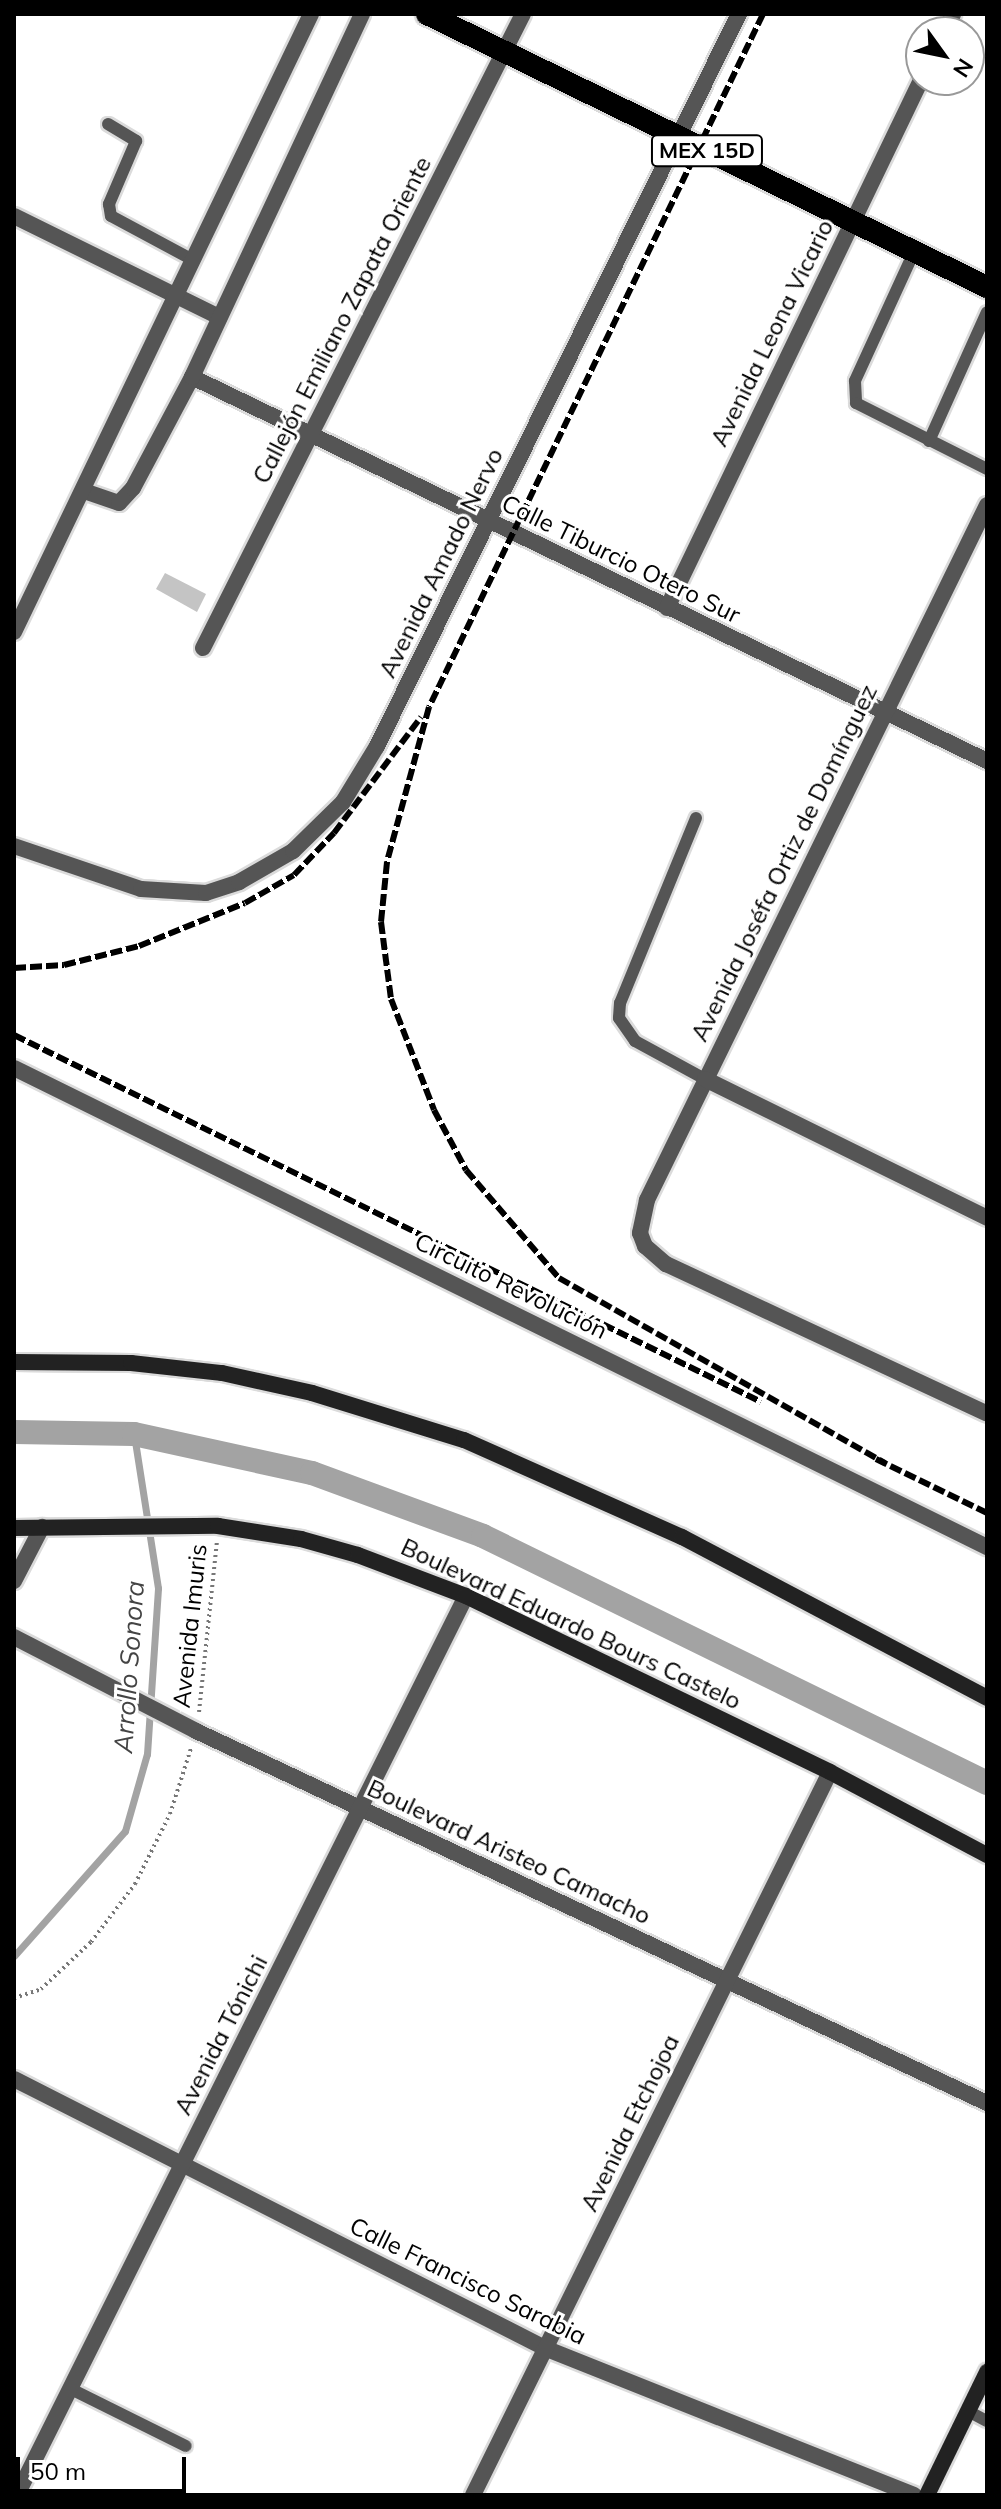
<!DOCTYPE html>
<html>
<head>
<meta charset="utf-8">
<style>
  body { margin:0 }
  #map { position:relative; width:1001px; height:2509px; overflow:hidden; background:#fff; font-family:Mulish,sans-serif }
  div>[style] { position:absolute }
  .stream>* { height:7px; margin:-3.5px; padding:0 3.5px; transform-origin:3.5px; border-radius:3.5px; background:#a3a3a3 }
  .canal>* { height:24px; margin:-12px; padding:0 12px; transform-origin:12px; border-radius:12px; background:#a3a3a3 }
  .building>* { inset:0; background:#c4c4c4 }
  .path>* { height:4px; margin-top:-2px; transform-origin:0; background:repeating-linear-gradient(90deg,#777 0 2px,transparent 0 6px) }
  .roads { filter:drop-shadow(2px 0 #dbdbdb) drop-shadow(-2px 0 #dbdbdb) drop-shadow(0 2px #dbdbdb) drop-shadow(0 -2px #dbdbdb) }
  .service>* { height:12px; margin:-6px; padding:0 6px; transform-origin:6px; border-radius:6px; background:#555 }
  .minor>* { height:16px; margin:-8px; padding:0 8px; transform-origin:8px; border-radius:8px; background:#555 }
  .secondary>* { height:16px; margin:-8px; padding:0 8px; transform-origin:8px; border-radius:8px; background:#222 }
  .trunk>* { height:22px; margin:-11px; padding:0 11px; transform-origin:11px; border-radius:11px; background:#000 }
  .rail>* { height:6px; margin-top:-3px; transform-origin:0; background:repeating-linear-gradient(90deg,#000 0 12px,transparent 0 16px) }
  span { translate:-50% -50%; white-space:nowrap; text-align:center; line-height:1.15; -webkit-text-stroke:6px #fff; paint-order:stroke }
  .shield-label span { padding:2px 6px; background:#fff; border:2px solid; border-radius:6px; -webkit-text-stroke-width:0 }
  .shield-label { font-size:22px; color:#000; font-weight:700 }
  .street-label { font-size:24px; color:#000 }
  .water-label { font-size:26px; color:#444; font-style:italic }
  .frame { position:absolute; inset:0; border:16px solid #000; pointer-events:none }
  .north { position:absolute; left:905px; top:16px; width:80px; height:80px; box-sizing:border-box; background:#fff; border:2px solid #999; border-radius:50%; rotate:123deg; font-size:22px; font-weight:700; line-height:32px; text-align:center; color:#000 }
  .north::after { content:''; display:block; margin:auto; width:28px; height:36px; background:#000; clip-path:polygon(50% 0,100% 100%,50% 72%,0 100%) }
  .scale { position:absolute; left:16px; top:2457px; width:170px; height:36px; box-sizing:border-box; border:4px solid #000; border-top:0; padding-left:10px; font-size:24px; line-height:28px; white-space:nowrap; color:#000; -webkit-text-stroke:6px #fff; paint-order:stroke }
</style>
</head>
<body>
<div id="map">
  <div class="stream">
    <i style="left:14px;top:1956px;width:167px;rotate:-48.4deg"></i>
    <i style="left:125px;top:1831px;width:80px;rotate:-74.1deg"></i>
    <i style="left:147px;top:1754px;width:166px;rotate:-86.2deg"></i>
    <i style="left:158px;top:1588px;width:156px;rotate:-98.9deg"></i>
  </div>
  <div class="canal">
    <i style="left:14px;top:1432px;width:120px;rotate:1deg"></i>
    <i style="left:134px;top:1434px;width:182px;rotate:12.4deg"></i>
    <i style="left:312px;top:1473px;width:182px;rotate:20.2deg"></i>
    <i style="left:483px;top:1536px;width:561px;rotate:26.11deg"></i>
  </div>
  <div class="building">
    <i style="clip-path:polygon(165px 573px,206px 594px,197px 612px,156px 589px)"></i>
  </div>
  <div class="path">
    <i style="left:199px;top:1712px;width:171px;rotate:-84deg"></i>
    <i style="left:14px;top:1998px;width:28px;rotate:-18deg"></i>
    <i style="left:41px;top:1989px;width:69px;rotate:-43.2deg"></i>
    <i style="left:91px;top:1942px;width:73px;rotate:-52.8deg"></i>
    <i style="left:135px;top:1884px;width:78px;rotate:-63.4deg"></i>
    <i style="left:170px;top:1814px;width:69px;rotate:-72.3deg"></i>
  </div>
  <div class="roads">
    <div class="service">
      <i style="left:108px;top:124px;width:33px;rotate:31deg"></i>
      <i style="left:136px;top:141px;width:69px;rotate:113.2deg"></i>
      <i style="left:109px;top:204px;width:12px;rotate:81deg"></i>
      <i style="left:111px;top:216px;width:93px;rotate:28.2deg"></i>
      <i style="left:914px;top:252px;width:142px;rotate:114.6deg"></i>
      <i style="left:855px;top:381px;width:22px;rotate:87deg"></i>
      <i style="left:856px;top:403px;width:147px;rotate:26.7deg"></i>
      <i style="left:929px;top:441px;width:141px;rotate:-65.8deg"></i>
      <i style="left:696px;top:818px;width:200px;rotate:112.3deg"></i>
      <i style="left:620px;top:1003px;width:15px;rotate:94deg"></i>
      <i style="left:619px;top:1018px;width:28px;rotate:55deg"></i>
      <i style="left:635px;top:1041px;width:80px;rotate:28.5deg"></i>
      <i style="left:71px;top:2389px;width:128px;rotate:26.4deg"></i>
      <i style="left:968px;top:2411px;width:21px;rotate:28deg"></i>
    </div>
    <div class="minor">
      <i style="left:944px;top:32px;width:20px;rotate:-63deg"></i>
      <i style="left:14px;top:216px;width:229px;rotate:26.2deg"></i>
      <i style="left:192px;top:377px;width:883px;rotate:25.78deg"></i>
      <i style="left:84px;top:491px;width:37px;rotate:19deg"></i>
      <i style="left:119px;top:503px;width:21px;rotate:-47deg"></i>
      <i style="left:133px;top:488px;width:126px;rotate:-62deg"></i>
      <i style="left:192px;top:377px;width:401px;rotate:-64.9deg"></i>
      <i style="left:987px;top:505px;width:774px;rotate:116.07deg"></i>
      <i style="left:647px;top:1200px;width:34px;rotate:102deg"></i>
      <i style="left:640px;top:1233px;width:14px;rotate:69deg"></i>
      <i style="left:645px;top:1246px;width:28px;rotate:41deg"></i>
      <i style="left:666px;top:1264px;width:354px;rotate:25deg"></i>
      <i style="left:667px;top:608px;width:586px;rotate:-64.31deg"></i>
      <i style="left:14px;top:632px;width:686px;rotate:-64.33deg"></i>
      <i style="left:203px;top:648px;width:710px;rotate:-63.22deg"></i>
      <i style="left:14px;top:846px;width:134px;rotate:18.7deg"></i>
      <i style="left:141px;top:889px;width:65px;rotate:3.5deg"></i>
      <i style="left:206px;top:893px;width:35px;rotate:-18deg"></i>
      <i style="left:239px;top:882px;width:62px;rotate:-29.9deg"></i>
      <i style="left:293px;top:851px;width:70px;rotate:-44.4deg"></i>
      <i style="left:343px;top:802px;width:66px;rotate:-58.7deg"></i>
      <i style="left:377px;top:746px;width:817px;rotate:-63.69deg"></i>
      <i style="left:14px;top:1068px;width:1085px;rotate:26.21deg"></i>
      <i style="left:705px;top:1079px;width:314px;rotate:26.2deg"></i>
      <i style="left:14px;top:1581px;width:61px;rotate:-62.6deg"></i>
      <i style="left:14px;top:1637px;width:205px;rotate:27.3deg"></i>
      <i style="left:196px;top:1731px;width:874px;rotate:25.19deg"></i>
      <i style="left:14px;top:2079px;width:597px;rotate:26.87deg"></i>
      <i style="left:547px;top:2349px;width:395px;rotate:21.7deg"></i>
      <i style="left:17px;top:2495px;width:1005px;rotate:-63.46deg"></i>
      <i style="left:473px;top:2495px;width:806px;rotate:-63.72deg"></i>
    </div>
    <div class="secondary">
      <i style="left:14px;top:1362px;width:117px;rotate:0.5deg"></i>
      <i style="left:131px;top:1363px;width:92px;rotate:6.3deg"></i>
      <i style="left:222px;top:1373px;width:92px;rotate:12.5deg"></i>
      <i style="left:312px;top:1393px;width:159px;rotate:17.2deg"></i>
      <i style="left:464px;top:1440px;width:239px;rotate:24deg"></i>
      <i style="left:682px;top:1537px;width:345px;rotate:27.8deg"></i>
      <i style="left:14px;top:1528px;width:204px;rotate:-0.6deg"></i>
      <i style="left:218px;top:1526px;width:84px;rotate:8.9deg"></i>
      <i style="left:301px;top:1539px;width:59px;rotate:15.7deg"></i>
      <i style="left:358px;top:1555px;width:116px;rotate:20.8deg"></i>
      <i style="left:466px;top:1596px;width:404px;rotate:25.8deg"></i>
      <i style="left:830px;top:1772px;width:178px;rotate:27.9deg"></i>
      <i style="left:927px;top:2495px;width:137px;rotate:-64deg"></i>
    </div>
    <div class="trunk">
      <i style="left:427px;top:14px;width:623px;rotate:25.99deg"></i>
    </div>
  </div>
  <div class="rail">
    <i style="left:763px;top:14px;width:769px;rotate:115.73deg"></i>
    <i style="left:429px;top:707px;width:161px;rotate:105.2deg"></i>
    <i style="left:387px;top:862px;width:60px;rotate:95.7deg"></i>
    <i style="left:381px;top:922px;width:78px;rotate:82.6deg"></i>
    <i style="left:391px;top:999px;width:119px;rotate:68.8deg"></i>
    <i style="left:434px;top:1110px;width:68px;rotate:61.9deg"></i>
    <i style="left:466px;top:1170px;width:143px;rotate:49.3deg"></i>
    <i style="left:559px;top:1278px;width:375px;rotate:29.6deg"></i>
    <i style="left:14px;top:968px;width:50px;rotate:-3.4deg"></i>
    <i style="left:64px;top:965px;width:77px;rotate:-14.2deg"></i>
    <i style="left:139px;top:946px;width:114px;rotate:-22.1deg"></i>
    <i style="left:245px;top:903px;width:56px;rotate:-29.7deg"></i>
    <i style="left:294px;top:875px;width:58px;rotate:-46.4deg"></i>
    <i style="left:334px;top:833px;width:145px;rotate:-53.1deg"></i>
    <i style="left:14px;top:1035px;width:832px;rotate:26.16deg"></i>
    <i style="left:876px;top:1459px;width:123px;rotate:25.9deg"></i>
  </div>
  <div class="shield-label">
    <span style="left:707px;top:151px">MEX 15D</span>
  </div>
  <div class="street-label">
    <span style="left:342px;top:320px;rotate:-63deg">Callejón Emiliano Zapata Oriente</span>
    <span style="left:772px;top:333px;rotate:-64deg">Avenida Leona Vicario</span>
    <span style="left:621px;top:559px;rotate:26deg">Calle Tiburcio Otero Sur</span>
    <span style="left:441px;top:563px;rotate:-64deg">Avenida Amado Nervo</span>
    <span style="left:784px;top:863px;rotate:-64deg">Avenida Joséfa Ortiz de Domínguez</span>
    <span style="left:511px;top:1286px;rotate:26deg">Circuito Revolución</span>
    <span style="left:571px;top:1624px;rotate:25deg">Boulevard Eduardo Bours Castelo</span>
    <span style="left:190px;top:1626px;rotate:-84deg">Avenida Imuris</span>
    <span style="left:509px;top:1852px;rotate:25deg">Boulevard Aristeo Camacho</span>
    <span style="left:221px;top:2035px;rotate:-63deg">Avenida Tónichi</span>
    <span style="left:630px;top:2123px;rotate:-64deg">Avenida Etchojoa</span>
    <span style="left:468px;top:2281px;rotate:26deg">Calle Francisco Sarabia</span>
  </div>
  <div class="water-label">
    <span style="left:129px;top:1667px;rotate:-86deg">Arrollo Sonora</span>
  </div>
  <div class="frame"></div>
  <div class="north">N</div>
  <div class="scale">50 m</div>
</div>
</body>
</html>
